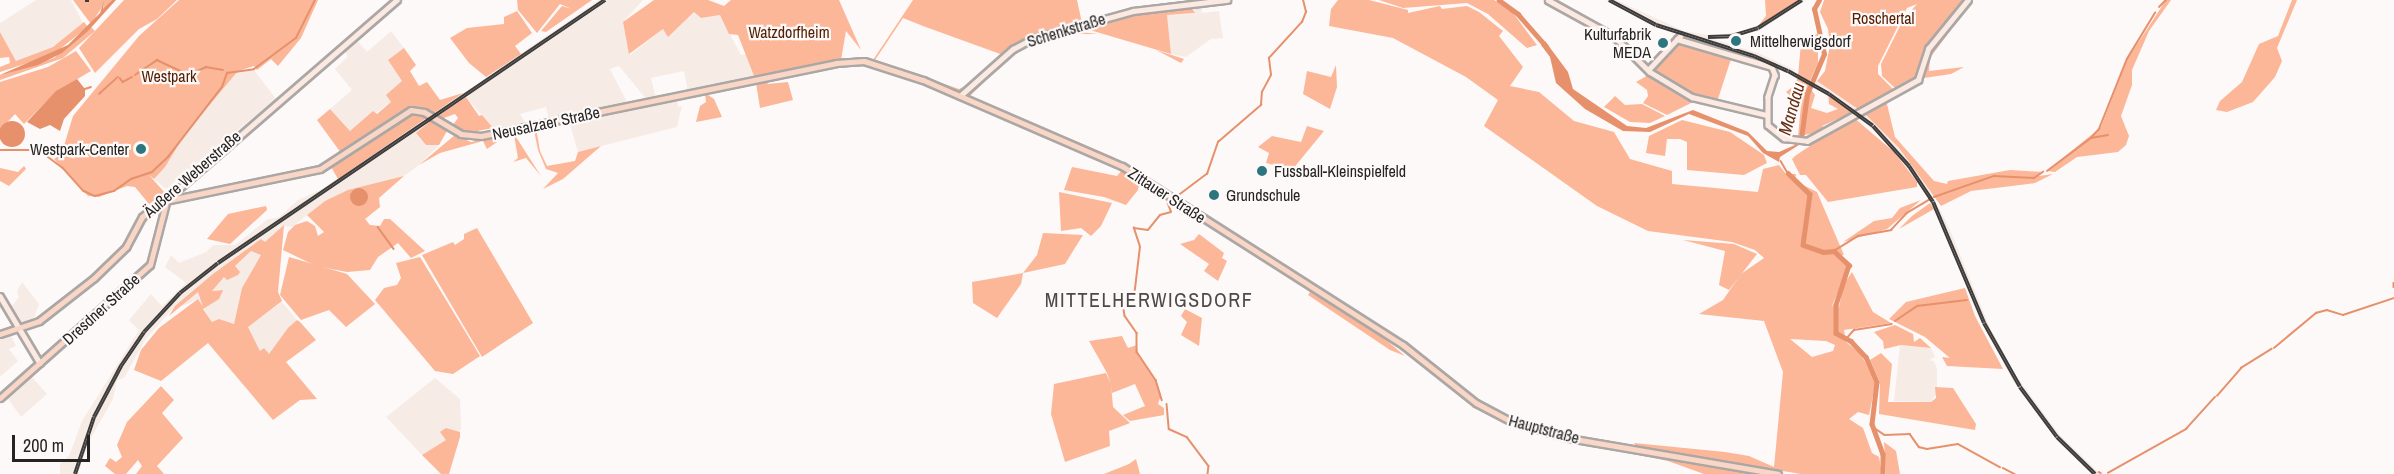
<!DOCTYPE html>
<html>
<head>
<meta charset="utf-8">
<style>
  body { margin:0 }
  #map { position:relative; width:2394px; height:474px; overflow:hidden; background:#fdf9f8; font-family:"Archivo Narrow",sans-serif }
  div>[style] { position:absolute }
  .built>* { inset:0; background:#f7ebe6 }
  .green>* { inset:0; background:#fcb698 }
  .water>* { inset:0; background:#e6916c }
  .round { border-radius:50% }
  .stream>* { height:1.5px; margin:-0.75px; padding:0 0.75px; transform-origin:0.75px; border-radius:0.75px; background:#e6916c }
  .river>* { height:4.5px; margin:-2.25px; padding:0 2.25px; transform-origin:2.25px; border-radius:2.25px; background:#e6916c }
  .roads { filter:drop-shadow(2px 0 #aba7a5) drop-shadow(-2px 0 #aba7a5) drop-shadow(0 2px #aba7a5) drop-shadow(0 -2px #aba7a5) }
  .secondary>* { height:4.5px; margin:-2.25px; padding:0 2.25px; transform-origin:2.25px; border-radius:2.25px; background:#fceae2 }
  .primary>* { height:5px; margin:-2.5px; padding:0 2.5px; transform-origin:2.5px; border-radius:2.5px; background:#fad6c6 }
  .rail>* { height:4px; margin-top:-2px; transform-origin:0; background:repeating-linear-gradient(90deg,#fdf9f8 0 4.5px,#3d3c3b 0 9px); box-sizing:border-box; border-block:2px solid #3d3c3b }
  .dots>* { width:16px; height:16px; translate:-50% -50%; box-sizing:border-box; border:3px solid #fdf9f8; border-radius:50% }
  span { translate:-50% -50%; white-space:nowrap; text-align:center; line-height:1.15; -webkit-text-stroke:4.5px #fdf9f8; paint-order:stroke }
  .park-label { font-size:16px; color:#521d01 }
  .street-label { font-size:16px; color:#252423 }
  .poi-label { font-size:16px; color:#252423 }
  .right { translate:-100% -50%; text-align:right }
  .left { translate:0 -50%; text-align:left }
  .water-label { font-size:18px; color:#642e13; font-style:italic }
  .quarter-label { font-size:20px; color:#4c4948; letter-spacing:1.5px }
  .scale { position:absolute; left:12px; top:435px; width:78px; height:27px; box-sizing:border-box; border:3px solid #252423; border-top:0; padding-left:8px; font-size:18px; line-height:21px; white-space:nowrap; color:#252423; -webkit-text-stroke:4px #fdf9f8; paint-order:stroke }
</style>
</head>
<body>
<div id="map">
  <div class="built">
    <i style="clip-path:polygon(36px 0,71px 0,83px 23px,75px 34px,53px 47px,16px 61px,0 32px,0 23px)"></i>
    <i style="clip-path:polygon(599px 0,643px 0,623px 22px,630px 55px,663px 29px,669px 36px,694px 12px,701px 18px,720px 15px,741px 55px,746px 54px,754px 76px,688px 92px,684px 71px,651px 78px,656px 98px,647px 100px,619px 66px,610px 69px,628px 104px,549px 120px,546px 107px,520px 114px,526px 124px,493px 128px,466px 97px,438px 116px,436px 112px)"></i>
    <i style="clip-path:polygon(1606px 0,1616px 0,1682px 30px,1678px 35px,1655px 26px)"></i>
    <i style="clip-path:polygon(1799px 0,1806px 0,1759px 31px,1714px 39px,1761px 54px,1795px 70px,1793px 74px,1755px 58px,1682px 36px,1685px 31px,1712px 36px,1743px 31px,1769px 21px)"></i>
    <i style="clip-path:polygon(1204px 5px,1201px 13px,1219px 11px,1223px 38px,1211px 39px,1186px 57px,1171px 54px,1167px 15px,1194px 14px,1190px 6px)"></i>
    <i style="clip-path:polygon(391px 31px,404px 48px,388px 60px,402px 81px,391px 102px,350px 131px,330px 109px,352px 90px,335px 69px,348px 56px,343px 50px,356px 39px,367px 52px)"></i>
    <i style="clip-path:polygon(254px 70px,276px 99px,166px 189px,154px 179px,185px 134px,238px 71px)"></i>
    <i style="clip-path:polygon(1812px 78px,1835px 92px,1858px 109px,1853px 112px,1810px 82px)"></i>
    <i style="clip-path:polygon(677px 99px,678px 107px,682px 106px,677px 127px,578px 152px,569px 121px)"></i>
    <i style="clip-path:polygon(1863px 112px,1899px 148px,1926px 184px,1948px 225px,1990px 328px,2017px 377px,2059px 434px,2100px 474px,2092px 474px,2056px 437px,2013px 381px,1976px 309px,1934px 206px,1895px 152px,1858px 116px)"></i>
    <i style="clip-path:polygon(427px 118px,430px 123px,416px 134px,426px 145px,439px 145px,419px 165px,404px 176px,325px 201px,292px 227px,284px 226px,265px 243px,261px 239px,175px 306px,145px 340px,124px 378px,117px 380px,113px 399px,89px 441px,78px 474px,60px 474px,60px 464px,69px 456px,82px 421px,139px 330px,129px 320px,151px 294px,162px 306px,186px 283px,165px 267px,171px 255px,179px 263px,206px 252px,213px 245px,235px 245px,268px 219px,278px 218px,298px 200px,322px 189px)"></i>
    <i style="clip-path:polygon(251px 251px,261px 255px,242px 288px,234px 324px,219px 319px,212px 322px,198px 299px,183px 306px,181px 303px,198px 292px,204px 308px,221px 289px,211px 292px,222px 279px)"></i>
    <i style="clip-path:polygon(22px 282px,39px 304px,33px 320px,22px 323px,11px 307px,19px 297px,17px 291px)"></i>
    <i style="clip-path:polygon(282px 302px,297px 320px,269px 355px,260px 351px,248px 327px)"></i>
    <i style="clip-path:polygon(10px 333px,16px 346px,9px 349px,18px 361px,0 377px,0 336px)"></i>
    <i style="clip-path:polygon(1900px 345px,1931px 348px,1935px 357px,1929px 360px,1934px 361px,1937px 369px,1937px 392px,1931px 402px,1894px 401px)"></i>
    <i style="clip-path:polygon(30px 375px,47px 394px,21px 417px,6px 396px)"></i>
    <i style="clip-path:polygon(435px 378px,460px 399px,461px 427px,460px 432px,446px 428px,446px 440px,422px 455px,386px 417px)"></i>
  </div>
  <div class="green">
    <i style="clip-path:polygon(73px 0,112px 0,103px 10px,104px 4px,91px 24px)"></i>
    <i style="clip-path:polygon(124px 0,177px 0,157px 19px,139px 29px,95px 73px,79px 48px)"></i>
    <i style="clip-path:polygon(179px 0,318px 0,301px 38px,278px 66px,271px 59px,257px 70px,254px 66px,238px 71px,185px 134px,165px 167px,154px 179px,149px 175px,165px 193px,160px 197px,149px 204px,135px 187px,127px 186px,99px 197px,88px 196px,54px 159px,62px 154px,75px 159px,63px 149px,73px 116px,139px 36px)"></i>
    <i style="clip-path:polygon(517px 0,592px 0,546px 32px,541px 31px,562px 6px,572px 9px,560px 4px,537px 33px,518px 10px)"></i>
    <i style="clip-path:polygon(654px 0,708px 0,724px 6px,731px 0,839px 0,861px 50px,846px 31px,841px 60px,754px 76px,738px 35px,729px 34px,720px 15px,701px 18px,694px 12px,668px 37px,663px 29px,629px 54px,623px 22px)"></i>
    <i style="clip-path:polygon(evenodd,913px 0,1077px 0,1082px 23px,1020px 42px,968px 88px,957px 93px,873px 60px,913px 0,903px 18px,923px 26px,1003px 55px,970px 84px,959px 89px,875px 60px,903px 18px)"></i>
    <i style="clip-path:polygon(evenodd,1338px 0,1369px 0,1408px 10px,1408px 13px,1440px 6px,1442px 9px,1467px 6px,1479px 12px,1503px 31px,1499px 36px,1523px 67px,1510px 86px,1539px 92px,1574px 121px,1614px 132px,1630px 159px,1672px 171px,1672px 184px,1758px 192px,1763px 169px,1779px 165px,1786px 174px,1796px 174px,1795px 181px,1817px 192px,1844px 255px,1838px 256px,1848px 268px,1832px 306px,1839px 307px,1844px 284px,1852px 272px,1873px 312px,1891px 323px,1844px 330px,1846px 342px,1860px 353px,1876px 381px,1869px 415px,1858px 412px,1849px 419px,1863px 428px,1872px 453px,1879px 457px,1882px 474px,1801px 474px,1636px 447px,1634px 443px,1725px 452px,1749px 456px,1774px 467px,1783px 372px,1764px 321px,1699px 314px,1723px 300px,1741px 274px,1764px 258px,1755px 250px,1732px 242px,1648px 231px,1597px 206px,1484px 126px,1498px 100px,1466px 77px,1393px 38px,1329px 26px,1331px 9px,1338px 0,1790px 339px,1826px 341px,1835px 345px,1833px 351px,1812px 357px,1790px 339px)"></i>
    <i style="clip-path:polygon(1379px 0,1494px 0,1510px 9px,1537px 45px,1527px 48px,1488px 14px,1467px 3px,1403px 8px)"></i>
    <i style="clip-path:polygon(1765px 0,1799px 0,1758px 26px,1766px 16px)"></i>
    <i style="clip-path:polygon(1824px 0,1964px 0,1925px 51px,1917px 79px,1896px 89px,1882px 76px,1881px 64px,1903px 20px,1917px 4px,1907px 8px,1878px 66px,1878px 74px,1893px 89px,1858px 109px,1817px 81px,1825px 71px,1830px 45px,1828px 29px,1820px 12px)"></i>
    <i style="clip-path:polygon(2166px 0,2171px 0,2149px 31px,2132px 70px,2132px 85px,2121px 116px,2129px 136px,2126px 145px,2118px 152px,2077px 157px,2055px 172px,2047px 171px,2101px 127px,2127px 60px)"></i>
    <i style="clip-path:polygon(2292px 0,2297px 0,2277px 48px,2282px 61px,2275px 77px,2253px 102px,2227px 112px,2216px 110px,2220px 101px,2242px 82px,2259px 44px,2278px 36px)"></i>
    <i style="clip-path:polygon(1190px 6px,1195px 13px,1167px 15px,1171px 54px,1083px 28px,1134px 12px)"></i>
    <i style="clip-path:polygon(517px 11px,532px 33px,515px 46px,521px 54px,486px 77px,469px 63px,450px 38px,467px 28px,504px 24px,504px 17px)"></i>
    <i style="clip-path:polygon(84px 22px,88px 27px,52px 55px,0 72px,0 67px,10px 63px,9px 57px,0 58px,0 32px,16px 61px,53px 47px)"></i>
    <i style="clip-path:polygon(91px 27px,95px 31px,63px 58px,0 80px,0 75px,54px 58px)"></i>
    <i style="clip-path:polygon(1075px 28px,1080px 32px,1098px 34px,1156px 50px,1184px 59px,1181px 63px,1156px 50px,1098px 34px,1082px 34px,1071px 30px,1017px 49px,970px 96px,1113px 157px,1142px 175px,966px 96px,1007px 56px,1024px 43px)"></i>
    <i style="clip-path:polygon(1946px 32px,1947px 35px,1930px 58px,1929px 71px,1964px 67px,1951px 74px,1924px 78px,1928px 55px)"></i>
    <i style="clip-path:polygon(1818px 34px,1818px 63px,1808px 85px,1815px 95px,1811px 108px,1827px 113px,1838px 109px,1829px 104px,1828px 93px,1853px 112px,1822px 126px,1827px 129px,1822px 132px,1798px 136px,1801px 106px,1786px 92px,1795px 85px,1798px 76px,1801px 43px,1805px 37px)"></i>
    <i style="clip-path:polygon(1679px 43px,1732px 56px,1716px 105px,1700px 100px,1652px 71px)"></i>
    <i style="clip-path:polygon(404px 48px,416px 65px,410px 71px,419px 86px,427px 82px,440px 100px,463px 93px,433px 114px,421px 107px,405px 110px,341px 153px,317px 120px,330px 109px,350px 131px,373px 111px,377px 114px,391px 102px,386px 95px,402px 81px,388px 60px)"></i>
    <i style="clip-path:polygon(76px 51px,91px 71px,57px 91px,24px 124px,15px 114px,0 130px,0 82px,48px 67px)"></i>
    <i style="clip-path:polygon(1336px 65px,1337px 87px,1330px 109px,1303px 94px,1307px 71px,1331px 77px)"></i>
    <i style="clip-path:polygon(1650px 74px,1695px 101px,1667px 115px,1643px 103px,1648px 96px,1647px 90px,1636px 82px)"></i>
    <i style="clip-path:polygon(766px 80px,768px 84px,788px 82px,793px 100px,760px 108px,756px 83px)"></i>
    <i style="clip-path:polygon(705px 93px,714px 99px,722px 117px,696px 122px,700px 106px,706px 102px)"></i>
    <i style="clip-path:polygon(1615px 96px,1625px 105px,1642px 104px,1665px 116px,1650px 123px,1630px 122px,1604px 107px)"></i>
    <i style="clip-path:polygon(466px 97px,479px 116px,482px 115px,493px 128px,467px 133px,453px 125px,458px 118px,455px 114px,441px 119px,438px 116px)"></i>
    <i style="clip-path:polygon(1886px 100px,1895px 137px,1934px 181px,1947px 184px,1948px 181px,2010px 170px,2043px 172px,2039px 176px,2053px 174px,2035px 183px,1971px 191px,1941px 206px,1899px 148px,1863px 112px)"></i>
    <i style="clip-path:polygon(418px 112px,428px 117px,338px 179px,330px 165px,409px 113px)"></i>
    <i style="clip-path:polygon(1853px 117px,1894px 152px,1917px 182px,1917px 187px,1828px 202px,1806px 175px,1800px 175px,1792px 159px,1795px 156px)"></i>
    <i style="clip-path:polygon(432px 120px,447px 131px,439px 145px,426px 145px,416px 133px)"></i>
    <i style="clip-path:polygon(1682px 120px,1730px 132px,1764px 155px,1767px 163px,1744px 175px,1687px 170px,1687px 142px,1680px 139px,1667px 139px,1665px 156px,1646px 153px,1649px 136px)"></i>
    <i style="clip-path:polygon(1307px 126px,1324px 131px,1292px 170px,1266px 163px,1269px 153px,1258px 147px,1263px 143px,1272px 136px,1301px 142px)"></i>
    <i style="clip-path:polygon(536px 128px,540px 151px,547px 166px,575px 161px,578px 152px,601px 146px,563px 179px,543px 189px,558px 173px,546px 169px,538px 150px,534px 130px,516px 137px,541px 176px,526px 158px,513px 162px,518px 158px,514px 135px)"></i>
    <i style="clip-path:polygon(455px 135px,471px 142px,495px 137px,497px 142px,487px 149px,483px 141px,440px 153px,419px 165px)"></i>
    <i style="clip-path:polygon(24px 166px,26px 169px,9px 186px,0 181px,0 168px,18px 172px)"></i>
    <i style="clip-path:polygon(1072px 167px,1117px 176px,1123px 169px,1140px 180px,1138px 190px,1126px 205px,1104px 197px,1064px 190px)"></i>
    <i style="clip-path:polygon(404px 176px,379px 198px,380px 207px,365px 219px,370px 225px,380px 226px,384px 219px,390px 219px,425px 251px,411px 258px,398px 243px,378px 257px,370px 270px,347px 272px,316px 266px,283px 250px,288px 232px,295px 225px,307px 221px,315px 226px,318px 236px,324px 232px,307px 215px,325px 201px,348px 190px)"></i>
    <i style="clip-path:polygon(1059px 192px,1112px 203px,1101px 226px,1091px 236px,1081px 228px,1061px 231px)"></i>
    <i style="clip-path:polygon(1921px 200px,1887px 229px,1843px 242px,1874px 221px,1892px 218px,1900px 208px)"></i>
    <i style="clip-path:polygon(1930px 203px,1934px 209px,1899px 229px,1912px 216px)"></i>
    <i style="clip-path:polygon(266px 206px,267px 210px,230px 244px,207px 239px,228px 214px)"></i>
    <i style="clip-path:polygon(evenodd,284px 225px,278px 292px,282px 301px,248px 327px,260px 351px,264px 348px,269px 354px,288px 328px,297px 320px,300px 322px,316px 340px,286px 362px,317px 399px,300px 400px,273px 420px,208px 343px,161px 381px,134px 370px,141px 350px,159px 328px,198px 299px,203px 307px,198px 292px,169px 316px,175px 306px,213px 274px,261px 239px,265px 242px,284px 225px,251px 251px,261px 255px,242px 288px,234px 324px,219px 319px,212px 322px,203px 309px,219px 299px,223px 290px,212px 291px,224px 277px,227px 280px,238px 275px,240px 272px,235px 266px,251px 251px)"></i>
    <i style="clip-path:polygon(477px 228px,533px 323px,482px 357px,422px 255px,453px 242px,455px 245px,464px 239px,464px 234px)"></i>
    <i style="clip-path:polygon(1043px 233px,1083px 235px,1065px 264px,1023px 273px,1021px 284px,997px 318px,973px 303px,972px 282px,1023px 273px,1037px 255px)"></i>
    <i style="clip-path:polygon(1199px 234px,1224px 253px,1222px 258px,1227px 261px,1218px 281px,1204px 271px,1209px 264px,1180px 244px,1194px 240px)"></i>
    <i style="clip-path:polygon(1683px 240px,1734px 244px,1757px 254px,1729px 290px,1719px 285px,1725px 251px)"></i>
    <i style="clip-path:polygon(289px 257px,347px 274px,375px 304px,346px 327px,329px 310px,301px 320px,280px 295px)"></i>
    <i style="clip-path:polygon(420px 257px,480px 356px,453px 374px,435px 371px,375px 300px,384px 288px,397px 285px,401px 278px,396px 263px)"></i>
    <i style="clip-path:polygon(1965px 288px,1975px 316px,2003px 369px,1947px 366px,1942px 357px,1950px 358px,1925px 337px,1889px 319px,1906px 302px)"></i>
    <i style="clip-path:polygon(1312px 289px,1380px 335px,1405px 356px,1390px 350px,1308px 295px)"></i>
    <i style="clip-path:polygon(1185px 309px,1202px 318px,1199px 346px,1181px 335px,1187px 322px,1181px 316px)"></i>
    <i style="clip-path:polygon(1895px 325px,1913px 334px,1914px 342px,1920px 338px,1931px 348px,1901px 345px,1884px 349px,1883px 341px,1874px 332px)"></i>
    <i style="clip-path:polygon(1122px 336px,1128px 348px,1137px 345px,1138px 356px,1154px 378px,1161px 395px,1158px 404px,1164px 408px,1164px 415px,1130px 421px,1123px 415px,1145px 406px,1135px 384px,1112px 393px,1111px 384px,1113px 407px,1130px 423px,1109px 431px,1110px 446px,1065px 462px,1051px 414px,1054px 384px,1106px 373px,1111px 384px,1107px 373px,1089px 341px)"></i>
    <i style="clip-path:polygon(1881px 353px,1892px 364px,1888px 402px,1931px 402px,1936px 398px,1935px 387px,1953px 388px,1976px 424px,1975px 430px,1879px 414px,1880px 382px,1870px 360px)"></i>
    <i style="clip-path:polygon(161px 386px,174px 400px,162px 413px,183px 438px,157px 466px,164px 474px,136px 474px,142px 466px,138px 460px,126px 474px,115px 474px,105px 466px,110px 458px,116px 462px,122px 457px,117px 445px,127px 422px)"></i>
    <i style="clip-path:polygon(446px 428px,460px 432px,460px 437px,449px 474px,441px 474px,422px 455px,446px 440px,440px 432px)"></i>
    <i style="clip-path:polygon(1884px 442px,1896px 451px,1900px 474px,1886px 474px)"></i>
    <i style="clip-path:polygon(1594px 446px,1662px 456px,1763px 474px,1704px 474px,1668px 461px)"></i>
    <i style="clip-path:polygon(1136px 459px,1140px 474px,1104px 474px,1129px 464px)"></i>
  </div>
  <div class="water">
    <i style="clip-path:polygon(112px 0,116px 0,88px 31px,62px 53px,38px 65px,0 75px,68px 45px,100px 13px,104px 1px,103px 9px)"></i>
    <i style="clip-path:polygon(1545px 41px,1568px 72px,1573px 89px,1627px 126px,1646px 128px,1693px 110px,1748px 132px,1767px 151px,1779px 152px,1795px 145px,1800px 136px,1804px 136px,1802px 143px,1780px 157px,1779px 162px,1763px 153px,1748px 136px,1689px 114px,1650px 132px,1623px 131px,1585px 109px,1556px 83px,1550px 57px,1541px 45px)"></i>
    <i style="clip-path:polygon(77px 79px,85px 89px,85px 96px,64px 119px,60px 131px,50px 125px,40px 129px,27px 122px,56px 91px)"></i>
    <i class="round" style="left:-1px;top:121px;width:26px;height:26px"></i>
    <i class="round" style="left:350px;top:188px;width:18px;height:18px"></i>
  </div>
  <div class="stream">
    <i style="left:2159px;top:7px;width:10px;rotate:-45deg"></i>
    <i style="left:135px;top:75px;width:27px;rotate:-34deg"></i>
    <i style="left:157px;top:60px;width:35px;rotate:25deg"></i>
    <i style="left:189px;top:75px;width:19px;rotate:-25deg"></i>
    <i style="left:206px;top:67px;width:17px;rotate:10deg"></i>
    <i style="left:120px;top:78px;width:5px;rotate:53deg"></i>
    <i style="left:123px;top:82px;width:10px;rotate:-29deg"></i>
    <i style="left:85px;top:89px;width:6px;rotate:-18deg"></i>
    <i style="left:99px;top:94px;width:25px;rotate:-42deg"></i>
    <i style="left:2091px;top:138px;width:12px;rotate:-48deg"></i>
    <i style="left:2099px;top:129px;width:75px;rotate:-68.2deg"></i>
    <i style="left:2127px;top:59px;width:54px;rotate:-58.7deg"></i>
    <i style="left:0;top:150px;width:39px"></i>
    <i style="left:39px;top:150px;width:30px;rotate:37deg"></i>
    <i style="left:63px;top:168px;width:31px;rotate:48deg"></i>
    <i style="left:84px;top:191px;width:12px;rotate:24deg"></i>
    <i style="left:95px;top:196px;width:20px;rotate:-15deg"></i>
    <i style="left:114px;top:191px;width:21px;rotate:-35deg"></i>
    <i style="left:131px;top:179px;width:22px;rotate:-18deg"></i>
    <i style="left:152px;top:172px;width:22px;rotate:-43deg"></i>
    <i style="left:168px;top:157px;width:88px;rotate:-52.4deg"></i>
    <i style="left:222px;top:87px;width:15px;rotate:-70deg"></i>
    <i style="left:227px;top:73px;width:27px;rotate:-8deg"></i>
    <i style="left:254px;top:69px;width:52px;rotate:-36.4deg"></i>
    <i style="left:296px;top:38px;width:42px;rotate:-63.4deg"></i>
    <i style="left:1781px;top:161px;width:14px;rotate:60deg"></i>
    <i style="left:2047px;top:171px;width:55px;rotate:-36.9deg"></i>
    <i style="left:2091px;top:138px;width:17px;rotate:-10deg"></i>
    <i style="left:1176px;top:197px;width:39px;rotate:-37deg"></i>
    <i style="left:1207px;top:174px;width:34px;rotate:-71deg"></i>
    <i style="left:1218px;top:142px;width:57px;rotate:-40.7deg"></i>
    <i style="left:1261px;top:105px;width:13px;rotate:-86deg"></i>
    <i style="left:1262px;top:92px;width:19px;rotate:-62deg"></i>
    <i style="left:1271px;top:75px;width:17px;rotate:-97deg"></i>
    <i style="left:1269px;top:58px;width:49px;rotate:-47.5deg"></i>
    <i style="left:1302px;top:22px;width:11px;rotate:-68deg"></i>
    <i style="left:1306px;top:12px;width:12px;rotate:-104deg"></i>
    <i style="left:1934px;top:197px;width:64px;rotate:-19.3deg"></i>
    <i style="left:1994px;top:176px;width:40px;rotate:2.9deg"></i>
    <i style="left:2034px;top:178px;width:11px;rotate:-34deg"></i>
    <i style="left:378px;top:227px;width:27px;rotate:54deg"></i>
    <i style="left:1834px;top:251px;width:28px;rotate:-32deg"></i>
    <i style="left:1858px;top:236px;width:34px;rotate:-10deg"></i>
    <i style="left:1891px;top:230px;width:23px;rotate:-47deg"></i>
    <i style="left:1907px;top:213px;width:26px;rotate:-31deg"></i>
    <i style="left:2394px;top:283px;width:4px;rotate:90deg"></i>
    <i style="left:1134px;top:297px;width:50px;rotate:-83.2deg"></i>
    <i style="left:1140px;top:247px;width:20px;rotate:-108deg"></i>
    <i style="left:1134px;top:228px;width:14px;rotate:8deg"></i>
    <i style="left:1148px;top:230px;width:19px;rotate:-51deg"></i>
    <i style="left:1160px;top:215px;width:11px;rotate:-15deg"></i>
    <i style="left:1171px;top:212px;width:9px;rotate:-111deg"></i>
    <i style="left:1168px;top:204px;width:6px;rotate:-45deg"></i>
    <i style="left:1131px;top:303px;width:9px;rotate:139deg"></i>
    <i style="left:1124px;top:309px;width:7px;rotate:82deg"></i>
    <i style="left:1125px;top:316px;width:21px;rotate:55deg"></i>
    <i style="left:1137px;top:333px;width:19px;rotate:90deg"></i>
    <i style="left:1137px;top:352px;width:34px;rotate:56deg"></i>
    <i style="left:1156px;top:380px;width:21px;rotate:73deg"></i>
    <i style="left:1895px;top:321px;width:27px;rotate:-34deg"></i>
    <i style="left:1917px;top:306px;width:50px;rotate:-6.8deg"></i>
    <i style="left:1847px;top:338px;width:11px;rotate:-49deg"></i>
    <i style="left:1854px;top:330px;width:38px;rotate:-9deg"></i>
    <i style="left:2274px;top:348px;width:55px;rotate:-39.8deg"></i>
    <i style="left:2316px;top:313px;width:11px;rotate:-15deg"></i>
    <i style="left:2327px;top:310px;width:17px;rotate:17deg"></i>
    <i style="left:2343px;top:315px;width:54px;rotate:-18.4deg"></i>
    <i style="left:2217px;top:396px;width:37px;rotate:-49deg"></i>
    <i style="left:2241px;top:368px;width:36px;rotate:-32deg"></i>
    <i style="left:1167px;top:404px;width:25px;rotate:85deg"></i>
    <i style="left:1169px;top:429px;width:20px;rotate:24deg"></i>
    <i style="left:1187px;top:437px;width:36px;rotate:53deg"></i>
    <i style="left:1209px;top:466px;width:8px;rotate:97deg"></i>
    <i style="left:1873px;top:427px;width:14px;rotate:34deg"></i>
    <i style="left:1885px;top:435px;width:25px;rotate:-2deg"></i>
    <i style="left:1910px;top:434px;width:16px;rotate:55deg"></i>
    <i style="left:1919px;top:447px;width:8px;rotate:14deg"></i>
    <i style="left:1927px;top:449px;width:31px;rotate:-9deg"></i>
    <i style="left:1958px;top:444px;width:48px;rotate:28.7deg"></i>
    <i style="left:2003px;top:468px;width:13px;rotate:27deg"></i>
    <i style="left:2099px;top:472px;width:2px;rotate:27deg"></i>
    <i style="left:2108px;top:473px;width:90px;rotate:-29.4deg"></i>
    <i style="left:2186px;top:429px;width:43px;rotate:-47.8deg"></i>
  </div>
  <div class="river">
    <i style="left:1499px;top:0;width:24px;rotate:36deg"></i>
    <i style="left:1518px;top:14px;width:43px;rotate:48.8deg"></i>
    <i style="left:1801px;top:139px;width:45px;rotate:-82.4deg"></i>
    <i style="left:1807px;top:94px;width:43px;rotate:-67deg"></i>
    <i style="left:1824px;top:54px;width:46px;rotate:-102.5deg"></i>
    <i style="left:1814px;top:9px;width:10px;rotate:-61deg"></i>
    <i style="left:1788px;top:173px;width:30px;rotate:44deg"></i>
    <i style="left:1810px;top:194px;width:51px;rotate:97.8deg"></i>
    <i style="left:1803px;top:245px;width:21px;rotate:19deg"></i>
    <i style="left:1823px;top:252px;width:11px;rotate:-5deg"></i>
    <i style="left:1834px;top:251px;width:21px;rotate:43deg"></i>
    <i style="left:1849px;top:265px;width:42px;rotate:108deg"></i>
    <i style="left:1836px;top:305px;width:28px;rotate:90deg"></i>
    <i style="left:1836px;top:333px;width:17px;rotate:28deg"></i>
    <i style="left:1851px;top:341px;width:22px;rotate:47deg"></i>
    <i style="left:1866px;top:357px;width:27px;rotate:66deg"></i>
    <i style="left:1877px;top:382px;width:42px;rotate:96.8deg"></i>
    <i style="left:1872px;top:424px;width:32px;rotate:70deg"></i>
    <i style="left:1883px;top:454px;width:20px;rotate:90deg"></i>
  </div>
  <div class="roads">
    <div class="secondary">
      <i style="left:1548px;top:0;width:77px;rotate:28.9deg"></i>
      <i style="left:1615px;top:37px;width:49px;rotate:45deg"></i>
      <i style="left:1650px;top:72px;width:49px;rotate:30.8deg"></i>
      <i style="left:1692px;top:97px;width:77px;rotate:13.5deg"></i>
      <i style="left:1677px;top:39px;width:99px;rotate:16.4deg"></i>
      <i style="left:1772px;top:67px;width:9px;rotate:69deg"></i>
      <i style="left:1775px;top:75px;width:23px;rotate:108deg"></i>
      <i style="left:1768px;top:97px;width:28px;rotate:90deg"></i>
      <i style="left:1768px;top:125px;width:21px;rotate:39deg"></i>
      <i style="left:1784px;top:138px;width:23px;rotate:7deg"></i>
      <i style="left:1807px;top:141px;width:127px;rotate:-28.8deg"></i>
      <i style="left:1918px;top:80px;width:33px;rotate:-72deg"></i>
      <i style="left:1928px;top:49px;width:63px;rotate:-50.8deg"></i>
      <i style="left:1648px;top:70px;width:47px;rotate:-46.7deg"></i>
      <i style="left:960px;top:96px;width:71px;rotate:-41.6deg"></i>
      <i style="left:1013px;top:49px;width:21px;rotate:-28deg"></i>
      <i style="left:1032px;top:39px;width:105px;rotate:-15.5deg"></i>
      <i style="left:1133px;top:11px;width:95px;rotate:-6.7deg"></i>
      <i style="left:167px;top:199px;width:304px;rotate:-40.9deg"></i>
      <i style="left:0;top:296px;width:78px;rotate:59.2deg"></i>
    </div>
    <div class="primary">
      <i style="left:0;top:334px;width:41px;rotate:-18.4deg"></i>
      <i style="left:39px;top:321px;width:70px;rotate:-38deg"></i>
      <i style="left:94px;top:278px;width:45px;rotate:-44.1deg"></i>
      <i style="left:126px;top:247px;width:34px;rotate:-62deg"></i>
      <i style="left:142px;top:217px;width:23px;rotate:-40deg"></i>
      <i style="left:160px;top:202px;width:163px;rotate:-11.7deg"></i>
      <i style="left:320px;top:169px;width:108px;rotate:-33deg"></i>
      <i style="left:411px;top:110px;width:13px;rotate:9deg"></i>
      <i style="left:424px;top:112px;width:43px;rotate:30.7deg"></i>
      <i style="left:461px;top:134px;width:20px;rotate:6deg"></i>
      <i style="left:481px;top:136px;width:362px;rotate:-11.6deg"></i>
      <i style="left:836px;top:63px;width:28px;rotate:-4deg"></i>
      <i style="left:864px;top:61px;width:62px;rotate:17.9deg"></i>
      <i style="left:923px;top:80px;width:217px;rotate:23.4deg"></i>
      <i style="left:1122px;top:166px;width:333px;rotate:32.5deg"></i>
      <i style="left:1403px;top:345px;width:93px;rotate:38.5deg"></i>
      <i style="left:1476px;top:403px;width:41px;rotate:27.8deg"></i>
      <i style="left:1512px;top:422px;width:58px;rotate:15.9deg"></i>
      <i style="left:1568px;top:438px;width:213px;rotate:9.7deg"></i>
      <i style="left:0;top:398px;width:200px;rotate:-41.6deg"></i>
      <i style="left:150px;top:265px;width:68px;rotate:-75.6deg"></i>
    </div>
  </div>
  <div class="rail">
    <i style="left:85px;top:0;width:4px"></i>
    <i style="left:1609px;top:0;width:53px;rotate:28deg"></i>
    <i style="left:1656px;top:25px;width:103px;rotate:17.6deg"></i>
    <i style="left:1754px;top:56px;width:37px;rotate:24deg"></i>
    <i style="left:1788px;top:71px;width:47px;rotate:29.3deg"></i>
    <i style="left:1829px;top:94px;width:54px;rotate:36deg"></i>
    <i style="left:1873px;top:126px;width:54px;rotate:48deg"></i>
    <i style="left:1909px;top:166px;width:43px;rotate:56.3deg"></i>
    <i style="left:1933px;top:202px;width:131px;rotate:67.1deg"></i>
    <i style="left:1984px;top:323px;width:73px;rotate:60.6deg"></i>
    <i style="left:2020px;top:387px;width:62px;rotate:53.5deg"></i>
    <i style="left:2057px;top:437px;width:53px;rotate:44.2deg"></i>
    <i style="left:1708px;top:37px;width:24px;rotate:-2deg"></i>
    <i style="left:1732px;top:36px;width:27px;rotate:-17deg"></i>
    <i style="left:1758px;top:28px;width:52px;rotate:-32.5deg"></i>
    <i style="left:75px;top:474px;width:60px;rotate:-71.6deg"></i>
    <i style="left:94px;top:417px;width:58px;rotate:-62.1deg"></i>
    <i style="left:121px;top:366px;width:41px;rotate:-55.9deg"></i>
    <i style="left:144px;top:332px;width:53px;rotate:-47.3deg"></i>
    <i style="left:180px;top:293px;width:48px;rotate:-38.3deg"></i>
    <i style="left:218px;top:263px;width:468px;rotate:-34.2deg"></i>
  </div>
  <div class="dots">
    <i style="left:1736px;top:41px;background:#2d757f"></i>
    <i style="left:1663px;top:43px;background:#2d757f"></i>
    <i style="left:141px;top:149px;background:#2d757f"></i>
    <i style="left:1262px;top:171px;background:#2d757f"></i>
    <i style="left:1214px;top:195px;background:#2d757f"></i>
  </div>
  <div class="park-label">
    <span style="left:1883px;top:18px">Roschertal</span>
    <span style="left:789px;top:32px">Watzdorfheim</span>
    <span style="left:169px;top:76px">Westpark</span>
  </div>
  <div class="street-label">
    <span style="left:1066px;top:30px;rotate:-17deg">Schenkstraße</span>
    <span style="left:546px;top:123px;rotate:-12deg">Neusalzaer Straße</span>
    <span style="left:192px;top:174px;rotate:-41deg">Äußere Weberstraße</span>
    <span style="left:1167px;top:195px;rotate:33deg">Zittauer Straße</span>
    <span style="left:101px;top:309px;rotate:-42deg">Dresdner Straße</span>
    <span style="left:1544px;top:429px;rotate:15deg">Hauptstraße</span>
  </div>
  <div class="poi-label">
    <span class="right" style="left:1651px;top:43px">Kulturfabrik<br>MEDA</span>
    <span class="left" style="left:1750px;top:41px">Mittelherwigsdorf</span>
    <span class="right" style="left:129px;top:149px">Westpark-Center</span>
    <span class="left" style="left:1274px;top:171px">Fussball-Kleinspielfeld</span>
    <span class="left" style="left:1226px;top:195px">Grundschule</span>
  </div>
  <div class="water-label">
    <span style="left:1792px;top:109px;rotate:-74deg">Mandau</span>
  </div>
  <div class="quarter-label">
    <span style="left:1149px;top:299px">MITTELHERWIGSDORF</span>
  </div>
  <div class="scale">200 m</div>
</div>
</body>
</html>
